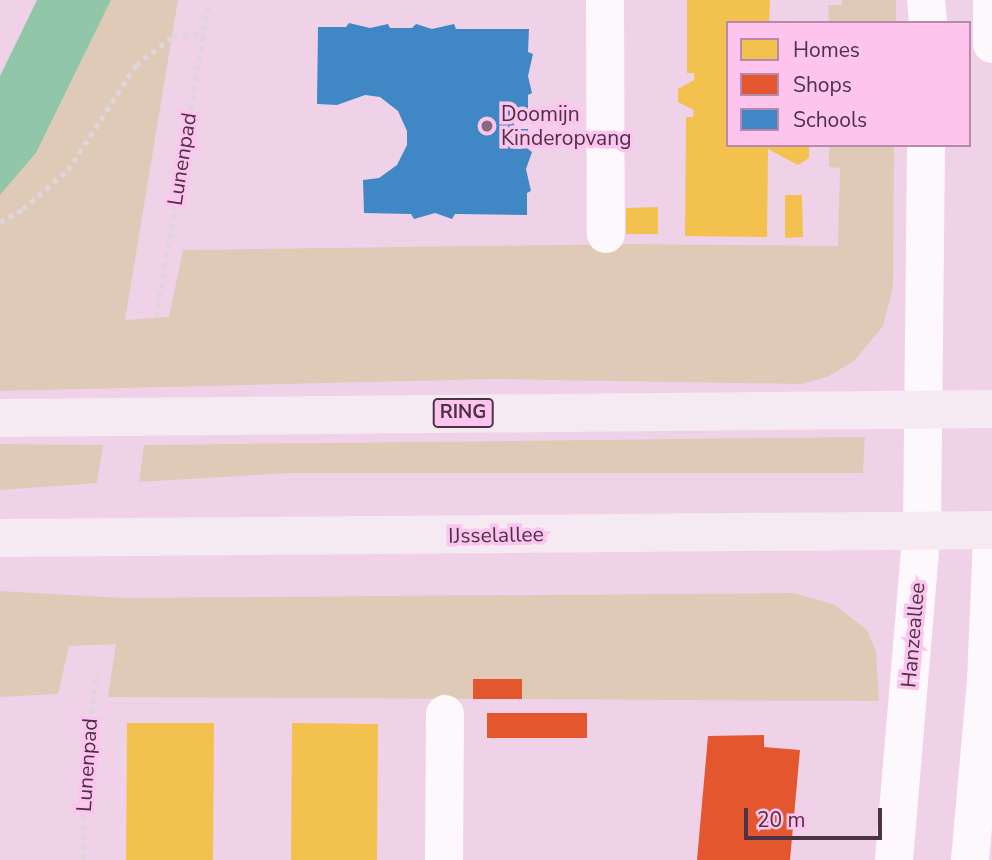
<!DOCTYPE html>
<html>
<head>
<meta charset="utf-8">
<style>
  body { margin:0 }
  #map { position:relative; width:992px; height:860px; overflow:hidden; background:#f0d2e8; font-family:"Nunito Sans",sans-serif }
  div>[style] { position:absolute }
  .green>* { inset:0; background:#dfcab8 }
  .water>* { inset:0; background:#92c6a8 }
  .homes>* { inset:0; background:#f2c14e }
  .shops>* { inset:0; background:#e4572e }
  .schools>* { inset:0; background:#3f88c5 }
  .path>* { height:4.5px; margin-top:-2.25px; transform-origin:0; background:repeating-linear-gradient(90deg,#dfd5dc 0 5px,transparent 0 10px) }
  .minor>* { height:38px; margin:-19px; padding:0 19px; transform-origin:19px; border-radius:19px; background:#fdf8fc }
  .tertiary>* { height:38px; margin:-19px; padding:0 19px; transform-origin:19px; border-radius:19px; background:#fdf8fc }
  .primary>* { height:38px; margin:-19px; padding:0 19px; transform-origin:19px; border-radius:19px; background:#f5eaf2 }
  .dots>* { width:19px; height:19px; translate:-50% -50%; box-sizing:border-box; border:4px solid #fdc5ee; border-radius:50% }
  span { translate:-50% -50%; white-space:nowrap; text-align:center; line-height:1.15; -webkit-text-stroke:7px #fdc5ee; paint-order:stroke }
  .shield-label span { padding:2px 5px; background:#fdc5ee; border:2px solid; border-radius:5px; -webkit-text-stroke-width:0 }
  .shield-label { font-size:19px; color:#4d3146; font-weight:700 }
  .poi-label { font-size:21px; color:#4d3146 }
  .left { translate:0 -50%; text-align:left }
  .street-label { font-size:21px; color:#4d3146 }
  .legend { position:absolute; left:726px; top:21px; width:245px; height:126px; box-sizing:border-box; background:#fdc5ee; border:2px solid #b78aab; margin:0; padding:9px 12px; list-style:none; font-size:21px; color:#4d3146 }
  .legend li { display:flex; align-items:center; gap:14px; height:35px }
  .legend b { width:35px; border:2px solid #b78aab }
  .scale { position:absolute; left:744px; top:808px; width:138px; height:32px; box-sizing:border-box; border:4px solid #4d3146; border-top:0; padding-left:9px; font-size:21px; line-height:24px; white-space:nowrap; color:#4d3146; -webkit-text-stroke:5px #fdc5ee; paint-order:stroke }
</style>
</head>
<body>
<div id="map">
  <div class="green">
    <i style="clip-path:polygon(111px 0,178px 0,125px 320px,169px 317px,183px 250px,630px 244px,838px 246px,840px 168px,829px 167px,829px 145px,894px 145px,893px 287px,883px 326px,854px 361px,827px 377px,801px 384px,495px 379px,0 391px,0 195px,36px 153px)"></i>
    <i style="clip-path:polygon(842px 0,896px 0,896px 23px,829px 23px,828px 5px,842px 5px)"></i>
    <i style="clip-path:polygon(865px 437px,863px 473px,289px 473px,139px 482px,144px 445px)"></i>
    <i style="clip-path:polygon(0 444px,103px 445px,97px 483px,0 490px)"></i>
    <i style="clip-path:polygon(0 591px,124px 598px,794px 593px,835px 605px,867px 630px,876px 651px,879px 701px,108px 697px,116px 644px,69px 646px,58px 694px,0 697px)"></i>
  </div>
  <div class="water">
    <i style="clip-path:polygon(37px 0,111px 0,36px 153px,0 195px,0 76px)"></i>
  </div>
  <div class="homes">
    <i style="clip-path:polygon(687px 0,770px 0,769px 23px,728px 23px,728px 145px,809px 145px,809px 158px,798px 165px,768px 149px,767px 237px,685px 236px,686px 117px,693px 117px,694px 110px,678px 102px,678px 89px,694px 80px,694px 73px,687px 73px)"></i>
    <i style="clip-path:polygon(785px 195px,802px 195px,803px 237px,785px 238px)"></i>
    <i style="clip-path:polygon(658px 207px,658px 234px,626px 234px,626px 208px)"></i>
    <i style="clip-path:polygon(127px 723px,214px 723px,213px 860px,126px 860px)"></i>
    <i style="clip-path:polygon(292px 723px,378px 724px,377px 860px,291px 860px)"></i>
  </div>
  <div class="shops">
    <i style="clip-path:polygon(473px 679px,522px 679px,522px 699px,473px 699px)"></i>
    <i style="clip-path:polygon(487px 713px,587px 713px,587px 738px,487px 738px)"></i>
    <i style="clip-path:polygon(764px 735px,764px 747px,800px 750px,790px 860px,697px 860px,708px 736px)"></i>
  </div>
  <div class="schools">
    <i style="clip-path:polygon(349px 23px,370px 28px,388px 24px,390px 28px,412px 28px,416px 24px,432px 29px,454px 24px,456px 29px,529px 29px,528px 52px,533px 54px,528px 76px,532px 93px,528px 95px,528px 116px,514px 116px,514px 129px,528px 129px,528px 149px,532px 152px,526px 169px,531px 191px,527px 193px,527px 215px,455px 214px,452px 219px,435px 213px,414px 219px,411px 214px,364px 213px,363px 180px,379px 178px,397px 165px,407px 145px,407px 131px,398px 111px,380px 97px,365px 95px,337px 105px,317px 104px,318px 27px,346px 27px)"></i>
  </div>
  <div class="path">
    <i style="left:0;top:222px;width:26px;rotate:-29deg"></i>
    <i style="left:23px;top:209px;width:60px;rotate:-40.9deg"></i>
    <i style="left:68px;top:170px;width:125px;rotate:-57.1deg"></i>
    <i style="left:136px;top:65px;width:47px;rotate:-38.1deg"></i>
    <i style="left:173px;top:36px;width:30px;rotate:-6deg"></i>
    <i style="left:156px;top:317px;width:321px;rotate:-80.5deg"></i>
    <i style="left:83px;top:860px;width:87px;rotate:-90deg"></i>
    <i style="left:83px;top:773px;width:104px;rotate:-82.3deg"></i>
  </div>
  <div class="minor">
    <i style="left:605px;top:0;width:234px;rotate:89.8deg"></i>
    <i style="left:444px;top:860px;width:146px;rotate:-89.6deg"></i>
  </div>
  <div class="tertiary">
    <i style="left:926px;top:0;width:23px;rotate:85deg"></i>
    <i style="left:992px;top:0;width:44px;rotate:90deg"></i>
    <i style="left:894px;top:860px;width:331px;rotate:-85.2deg"></i>
    <i style="left:922px;top:530px;width:385px;rotate:-89.4deg"></i>
    <i style="left:970px;top:860px;width:180px;rotate:-84.9deg"></i>
    <i style="left:986px;top:681px;width:146px;rotate:-87.6deg"></i>
  </div>
  <div class="primary">
    <i style="left:0;top:418px;width:992px;rotate:-0.52deg"></i>
    <i style="left:0;top:538px;width:992px;rotate:-0.46deg"></i>
  </div>
  <div class="dots">
    <i style="left:487px;top:126px;background:#86697f"></i>
  </div>
  <div class="shield-label">
    <span style="left:463px;top:413px">RING</span>
  </div>
  <div class="poi-label">
    <span class="left" style="left:501px;top:126px">Doomijn<br>Kinderopvang</span>
  </div>
  <div class="street-label">
    <span style="left:182px;top:159px;rotate:-81deg">Lunenpad</span>
    <span style="left:496px;top:535px;rotate:-1deg">IJsselallee</span>
    <span style="left:913px;top:635px;rotate:-85deg">Hanzeallee</span>
    <span style="left:87px;top:765px;rotate:-86deg">Lunenpad</span>
  </div>
  <ul class="legend">
  <li><b style="height:19px;background:#f2c14e"></b>Homes</li>
  <li><b style="height:19px;background:#e4572e"></b>Shops</li>
  <li><b style="height:19px;background:#3f88c5"></b>Schools</li>
  </ul>
  <div class="scale">20 m</div>
</div>
</body>
</html>
